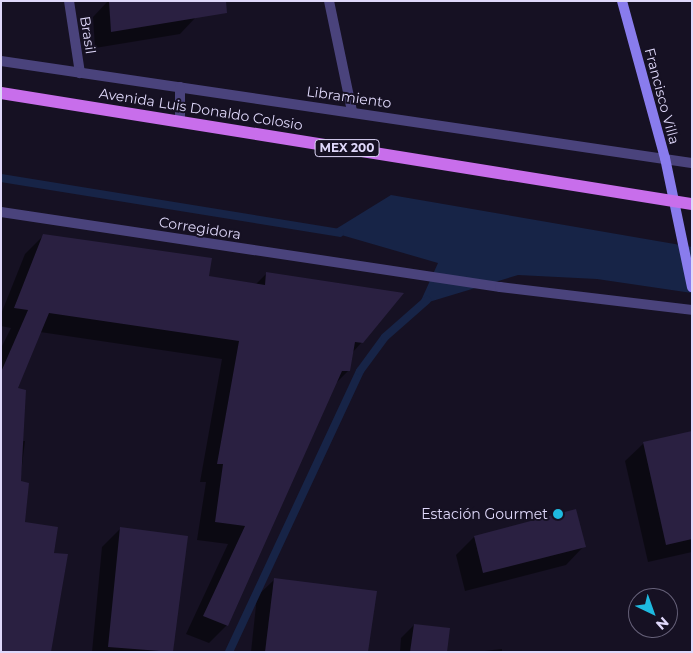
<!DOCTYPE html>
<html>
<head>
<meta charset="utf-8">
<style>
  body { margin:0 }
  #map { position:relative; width:693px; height:653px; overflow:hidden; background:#161123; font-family:Montserrat,sans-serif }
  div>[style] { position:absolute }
  .water>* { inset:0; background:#172447 }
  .shadow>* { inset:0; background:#0007 }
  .stream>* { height:8px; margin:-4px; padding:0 4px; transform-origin:4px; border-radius:4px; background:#172447 }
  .building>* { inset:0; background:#2a2041 }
  .street>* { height:10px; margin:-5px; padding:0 5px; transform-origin:5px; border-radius:5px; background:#4a437c }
  .secondary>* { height:10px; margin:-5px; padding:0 5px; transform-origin:5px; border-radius:5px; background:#897ced }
  .primary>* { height:12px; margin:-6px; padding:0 6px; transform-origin:6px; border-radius:6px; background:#c86eeb }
  .dots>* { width:14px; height:14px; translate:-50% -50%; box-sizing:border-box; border:2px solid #161123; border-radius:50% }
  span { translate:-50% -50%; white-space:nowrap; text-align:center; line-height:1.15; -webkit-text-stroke:4px #161123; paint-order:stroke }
  .shield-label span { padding:1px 4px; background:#161123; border:1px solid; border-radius:4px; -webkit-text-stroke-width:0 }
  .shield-label { font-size:12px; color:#dfd8fa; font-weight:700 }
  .street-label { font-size:14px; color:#dfd8fa }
  .poi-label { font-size:14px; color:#dfd8fa }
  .right { translate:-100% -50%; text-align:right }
  .frame { position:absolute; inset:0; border:2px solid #dfd8fa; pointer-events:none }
  .north { position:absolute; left:628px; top:588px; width:50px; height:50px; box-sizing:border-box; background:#161123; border:1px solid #666179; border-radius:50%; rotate:138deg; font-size:14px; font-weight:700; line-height:20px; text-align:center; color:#dfd8fa }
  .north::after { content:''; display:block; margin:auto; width:18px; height:22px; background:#1ebae0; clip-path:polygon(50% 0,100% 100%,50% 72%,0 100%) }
</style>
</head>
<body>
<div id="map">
  <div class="water">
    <i style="clip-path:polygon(391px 195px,692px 247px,692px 293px,597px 279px,518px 275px,419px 305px,438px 263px,331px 232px)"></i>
  </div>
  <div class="shadow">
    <i style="clip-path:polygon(108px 1px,193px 1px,196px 17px,180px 34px,95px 48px,93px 17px)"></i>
    <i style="clip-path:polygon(43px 236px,208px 277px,256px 284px,267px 273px,362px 342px,352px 353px,348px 371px,335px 384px,227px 625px,209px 643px,186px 634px,228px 544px,197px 540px,206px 482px,200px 482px,222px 359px,40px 332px,16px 389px,20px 441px,25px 441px,20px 482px,23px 523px,53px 554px,1px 652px,1px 348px,11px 328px,1px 326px,1px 314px,25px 254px)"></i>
    <i style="clip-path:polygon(644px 443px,692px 446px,692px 552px,648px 562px,625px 461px)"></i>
    <i style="clip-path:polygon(120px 529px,171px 652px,92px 652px,102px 547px)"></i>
    <i style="clip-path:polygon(474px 537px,584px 546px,566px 565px,465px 591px,456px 555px)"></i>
    <i style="clip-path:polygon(274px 580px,367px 652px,251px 652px,257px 596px)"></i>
    <i style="clip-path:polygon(414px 625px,446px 652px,400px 652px,401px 638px)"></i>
    <i style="clip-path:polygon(502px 649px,502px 652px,476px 652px)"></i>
  </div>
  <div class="stream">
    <i style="left:1px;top:178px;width:343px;rotate:9.2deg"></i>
    <i style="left:229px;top:652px;width:310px;rotate:-65deg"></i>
    <i style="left:360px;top:371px;width:42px;rotate:-53.7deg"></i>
    <i style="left:385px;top:337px;width:56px;rotate:-41.4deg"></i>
  </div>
  <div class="building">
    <i style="clip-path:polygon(109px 1px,226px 1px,227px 13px,111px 32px)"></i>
    <i style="clip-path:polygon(43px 234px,212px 258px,209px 276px,265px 285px,266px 272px,404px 293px,363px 343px,355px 342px,350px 371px,342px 371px,228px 626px,203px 616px,245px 526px,215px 522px,223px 464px,217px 464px,239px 341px,49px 313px,18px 388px,26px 390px,21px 481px,29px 483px,25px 522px,58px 527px,54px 553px,68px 554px,51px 652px,1px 652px,1px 372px,28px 310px,14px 308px)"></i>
    <i style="clip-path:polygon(692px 431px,692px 539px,666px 545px,643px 442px)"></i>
    <i style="clip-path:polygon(576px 509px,586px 547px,483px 573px,474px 536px)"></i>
    <i style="clip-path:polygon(120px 527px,188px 536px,173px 652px,108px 647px)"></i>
    <i style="clip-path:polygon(274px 578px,377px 591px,368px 652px,265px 652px)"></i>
    <i style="clip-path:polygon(414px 624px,450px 628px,447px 652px,410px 652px)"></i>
  </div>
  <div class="street">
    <i style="left:69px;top:1px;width:73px;rotate:81.3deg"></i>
    <i style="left:329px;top:1px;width:112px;rotate:78.2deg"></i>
    <i style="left:1px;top:61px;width:698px;rotate:8.4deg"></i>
    <i style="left:180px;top:120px;width:33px;rotate:-90deg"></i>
    <i style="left:1px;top:212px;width:505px;rotate:8.55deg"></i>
    <i style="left:500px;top:287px;width:193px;rotate:6.8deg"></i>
  </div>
  <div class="secondary">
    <i style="left:622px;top:1px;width:163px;rotate:74.7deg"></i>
    <i style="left:665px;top:158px;width:132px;rotate:78.2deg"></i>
  </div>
  <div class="primary">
    <i style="left:1px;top:93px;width:700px;rotate:9.13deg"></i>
  </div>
  <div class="dots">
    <i style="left:558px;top:514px;background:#1ebae0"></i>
  </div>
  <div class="shield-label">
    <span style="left:347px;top:148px">MEX 200</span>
  </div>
  <div class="street-label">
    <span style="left:88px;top:35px;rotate:81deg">Brasil</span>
    <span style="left:662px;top:96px;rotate:75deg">Francisco Villa</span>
    <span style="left:349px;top:97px;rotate:8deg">Libramiento</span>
    <span style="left:201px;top:109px;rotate:9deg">Avenida Luis Donaldo Colosio</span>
    <span style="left:200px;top:228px;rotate:9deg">Corregidora</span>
  </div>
  <div class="poi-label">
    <span class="right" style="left:548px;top:514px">Estación Gourmet</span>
  </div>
  <div class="frame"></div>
  <div class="north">N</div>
</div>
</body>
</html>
